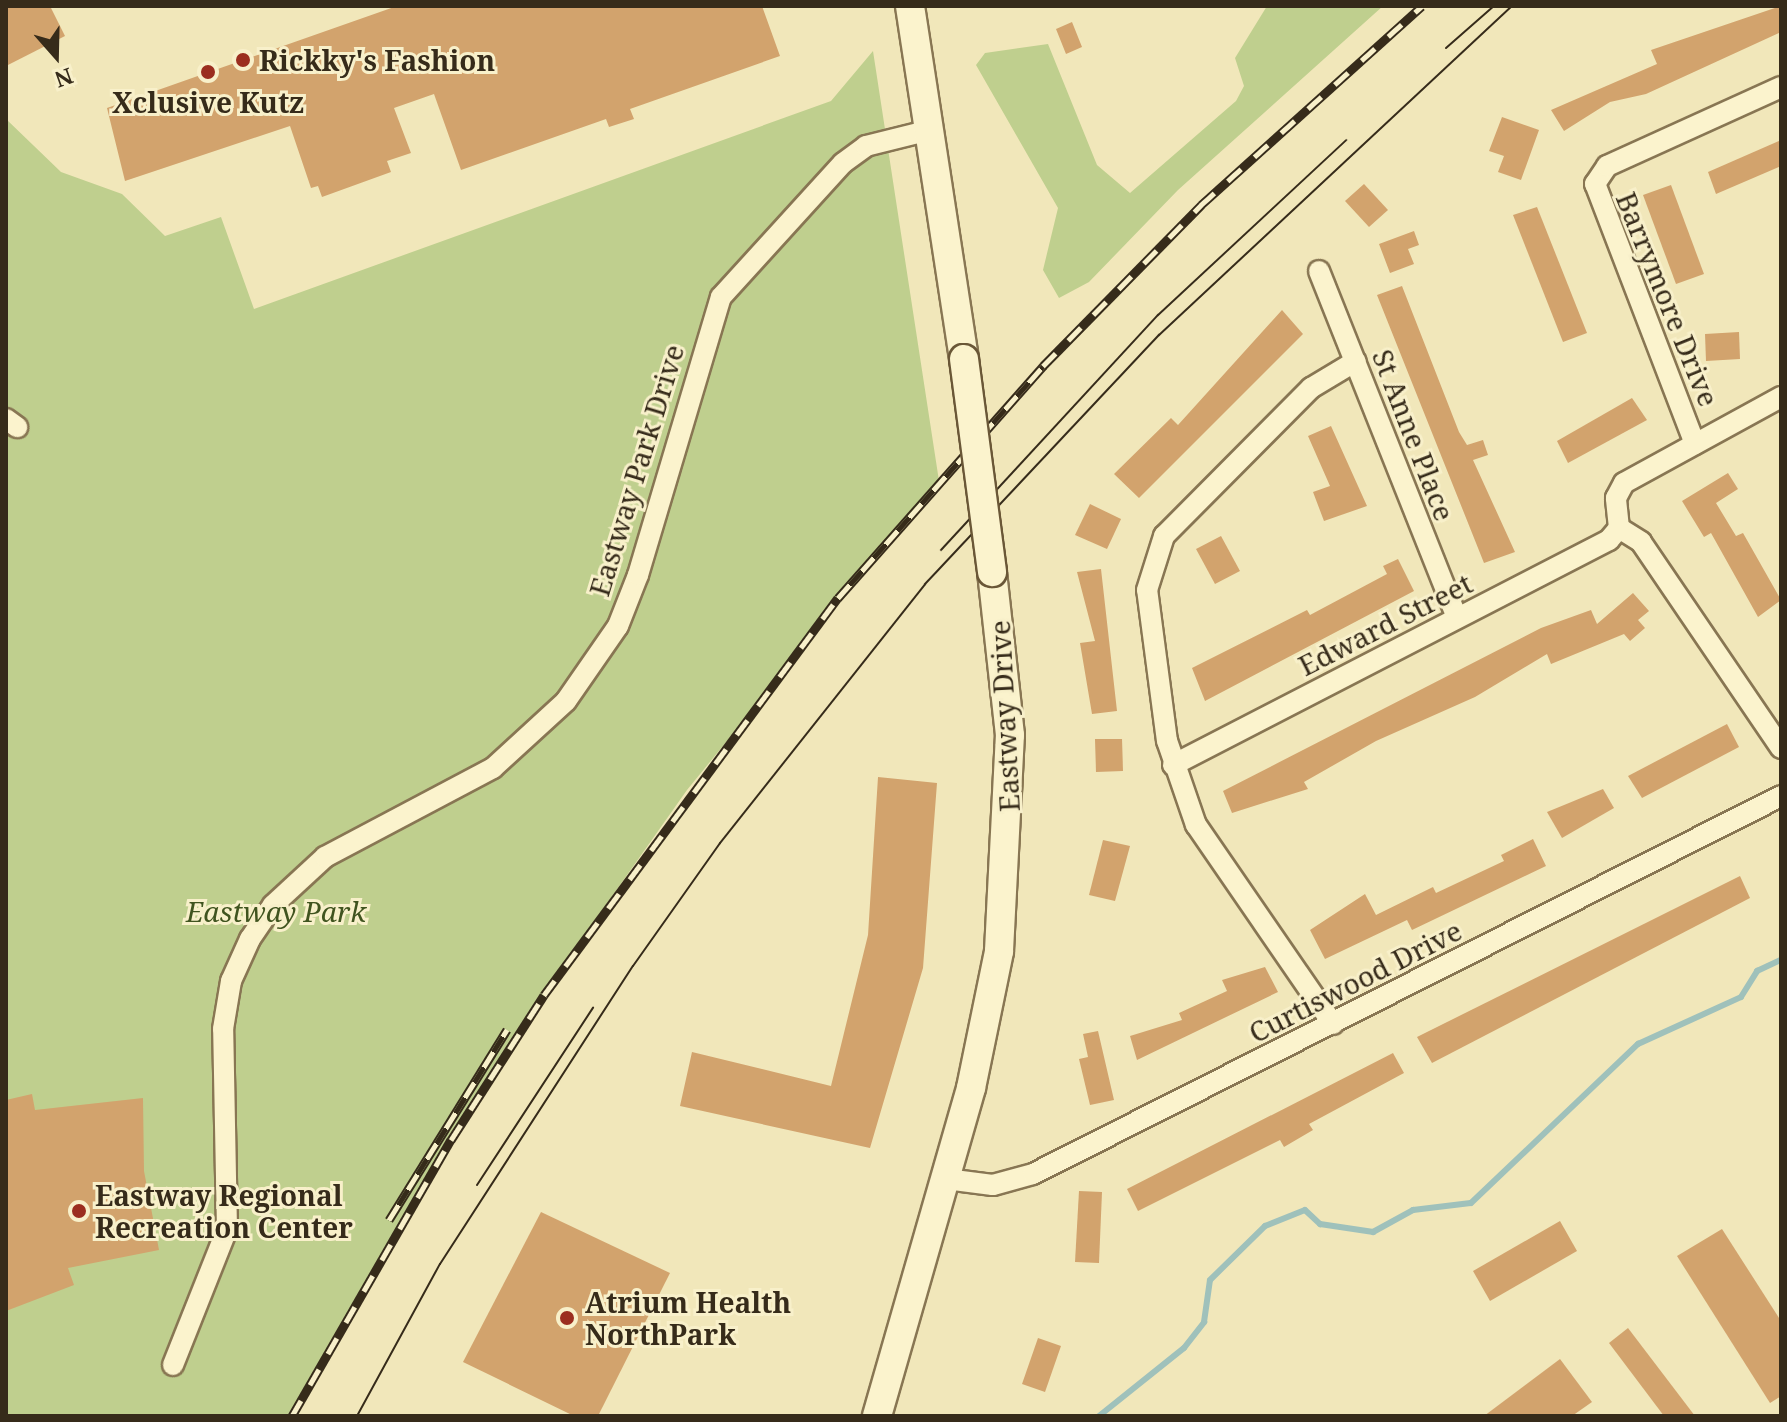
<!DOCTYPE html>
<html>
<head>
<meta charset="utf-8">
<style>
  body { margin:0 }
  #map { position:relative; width:1787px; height:1422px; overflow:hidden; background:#f1e7ba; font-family:"Noto Serif",serif }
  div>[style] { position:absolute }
  .green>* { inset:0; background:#bfcf8e }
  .stream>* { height:6px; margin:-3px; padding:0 3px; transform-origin:3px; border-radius:3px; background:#9fc1bb }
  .building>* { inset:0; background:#d2a36d }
  .roads { filter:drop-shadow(2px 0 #887653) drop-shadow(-2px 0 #887653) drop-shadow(0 2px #887653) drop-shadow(0 -2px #887653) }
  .minor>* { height:20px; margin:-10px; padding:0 10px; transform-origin:10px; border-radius:10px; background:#fbf3cd }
  .secondary>* { height:28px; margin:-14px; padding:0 14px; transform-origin:14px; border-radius:14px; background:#fbf3cd }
  .tram>* { height:2px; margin:-1px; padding:0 1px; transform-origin:1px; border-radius:1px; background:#362b1a }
  .rail>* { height:9px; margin-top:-4.5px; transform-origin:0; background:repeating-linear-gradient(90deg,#f8f0ca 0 18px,#362b1a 0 36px); box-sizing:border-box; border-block:2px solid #362b1a }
  .bridges { filter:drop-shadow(2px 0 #6a5737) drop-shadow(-2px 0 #6a5737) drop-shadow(0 2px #6a5737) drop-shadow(0 -2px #6a5737) }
  .secondary-bridge>* { height:28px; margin:-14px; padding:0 14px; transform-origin:14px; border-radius:14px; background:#fbf3cd }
  .dots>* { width:22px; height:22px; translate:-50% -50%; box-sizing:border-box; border:4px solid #f8f0ca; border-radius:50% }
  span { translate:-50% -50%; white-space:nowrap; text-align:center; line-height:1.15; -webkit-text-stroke:6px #f8f0ca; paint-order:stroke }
  .poi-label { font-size:28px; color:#362b1a; font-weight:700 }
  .left { translate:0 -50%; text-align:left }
  .street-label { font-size:28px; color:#362b1a }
  .park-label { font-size:28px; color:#40541f; font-style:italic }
  .frame { position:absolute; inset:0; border:8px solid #362b1a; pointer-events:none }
  .north { position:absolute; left:16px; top:16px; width:80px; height:80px; -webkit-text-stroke:6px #f8f0ca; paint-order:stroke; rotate:160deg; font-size:22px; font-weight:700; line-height:32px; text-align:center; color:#362b1a }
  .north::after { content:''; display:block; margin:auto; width:28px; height:36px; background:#362b1a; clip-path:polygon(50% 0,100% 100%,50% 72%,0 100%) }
</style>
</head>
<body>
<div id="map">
  <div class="green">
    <i style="clip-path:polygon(1267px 6px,1383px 6px,1178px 190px,1089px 282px,1059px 298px,1043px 270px,1058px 208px,976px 65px,985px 53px,1048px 44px,1097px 165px,1130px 193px,1236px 101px,1244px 86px,1235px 58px)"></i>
    <i style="clip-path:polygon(873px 51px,939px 481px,687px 790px,572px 953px,384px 1250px,293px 1416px,6px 1416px,6px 119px,61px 172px,122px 194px,165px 236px,221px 217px,254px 309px,831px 101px)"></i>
  </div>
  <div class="stream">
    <i style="left:1099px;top:1416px;width:109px;rotate:-38.7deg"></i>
    <i style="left:1184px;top:1348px;width:33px;rotate:-52deg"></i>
    <i style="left:1204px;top:1322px;width:42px;rotate:-81.9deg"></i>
    <i style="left:1210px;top:1280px;width:77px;rotate:-44.5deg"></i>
    <i style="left:1265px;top:1226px;width:43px;rotate:-21.8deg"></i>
    <i style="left:1305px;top:1210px;width:21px;rotate:43deg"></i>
    <i style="left:1320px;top:1224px;width:54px;rotate:8.6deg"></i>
    <i style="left:1373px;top:1232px;width:46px;rotate:-28.8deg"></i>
    <i style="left:1413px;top:1210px;width:58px;rotate:-6.9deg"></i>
    <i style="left:1471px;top:1203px;width:231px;rotate:-43.6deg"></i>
    <i style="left:1638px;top:1044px;width:113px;rotate:-24.5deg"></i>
    <i style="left:1741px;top:997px;width:31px;rotate:-58deg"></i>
    <i style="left:1757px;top:971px;width:26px;rotate:-25deg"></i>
  </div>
  <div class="building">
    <i style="clip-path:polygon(6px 6px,50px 6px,65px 36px,6px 66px)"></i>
    <i style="clip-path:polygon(397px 6px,762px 6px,780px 56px,630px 109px,634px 119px,609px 127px,606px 119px,461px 170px,434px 94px,394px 108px,411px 153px,387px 161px,391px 172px,322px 197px,318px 186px,311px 188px,290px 126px,125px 181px,107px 108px)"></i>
    <i style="clip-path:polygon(1781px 6px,1781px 32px,1646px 94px,1610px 102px,1564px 131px,1551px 110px,1657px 64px,1651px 50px)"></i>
    <i style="clip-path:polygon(1072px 22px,1082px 47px,1066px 54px,1056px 29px)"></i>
    <i style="clip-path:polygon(1502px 117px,1539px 130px,1521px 180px,1498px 172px,1504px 156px,1489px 151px)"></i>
    <i style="clip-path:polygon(1781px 140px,1781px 166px,1716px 194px,1708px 172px)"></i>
    <i style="clip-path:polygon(1364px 184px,1388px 210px,1369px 227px,1345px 201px)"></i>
    <i style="clip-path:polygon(1671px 185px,1704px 274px,1676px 284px,1643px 195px)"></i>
    <i style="clip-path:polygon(1537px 207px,1587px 333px,1563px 342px,1513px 215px)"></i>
    <i style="clip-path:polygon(1414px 231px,1419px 245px,1408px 249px,1414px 264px,1390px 273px,1379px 244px)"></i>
    <i style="clip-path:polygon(1402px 286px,1459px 432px,1467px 445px,1483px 440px,1488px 455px,1473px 460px,1515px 552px,1484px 563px,1377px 295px)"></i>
    <i style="clip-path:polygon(1282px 310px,1303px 334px,1139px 498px,1114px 474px,1171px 418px,1178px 425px)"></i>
    <i style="clip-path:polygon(1739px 332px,1740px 359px,1706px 361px,1705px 334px)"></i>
    <i style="clip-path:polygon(1632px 398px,1647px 420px,1568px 463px,1557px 441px)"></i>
    <i style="clip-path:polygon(1331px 426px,1367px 506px,1324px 521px,1313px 492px,1330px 486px,1308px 436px)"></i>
    <i style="clip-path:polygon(1728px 473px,1738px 489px,1716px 503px,1736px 536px,1743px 533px,1781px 600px,1758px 617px,1711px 533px,1704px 537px,1682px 501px)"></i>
    <i style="clip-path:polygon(1090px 504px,1121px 519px,1107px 549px,1075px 535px)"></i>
    <i style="clip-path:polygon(1221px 536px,1240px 571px,1215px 584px,1196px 549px)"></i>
    <i style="clip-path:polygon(1398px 559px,1414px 591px,1205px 701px,1192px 668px,1307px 610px,1310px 615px,1387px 574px,1383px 566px)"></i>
    <i style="clip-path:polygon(1101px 569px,1117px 711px,1092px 714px,1080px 643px,1095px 641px,1077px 572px)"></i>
    <i style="clip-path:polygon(1633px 593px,1649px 611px,1638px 620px,1645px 628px,1630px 641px,1624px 634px,1551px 664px,1547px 654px,1475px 697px,1376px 741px,1304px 782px,1308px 789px,1232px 813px,1223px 791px,1541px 628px,1591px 610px,1597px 624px)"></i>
    <i style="clip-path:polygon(1727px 724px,1739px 747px,1642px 798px,1628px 776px)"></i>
    <i style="clip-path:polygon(1095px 739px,1122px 739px,1123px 771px,1096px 772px)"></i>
    <i style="clip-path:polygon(878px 777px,937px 783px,923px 968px,870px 1148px,680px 1106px,692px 1052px,831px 1086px,868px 935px)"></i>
    <i style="clip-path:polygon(1603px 789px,1614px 808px,1562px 838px,1547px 812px)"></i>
    <i style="clip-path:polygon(1533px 839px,1546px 866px,1412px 930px,1407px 920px,1325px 959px,1310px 930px,1365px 894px,1376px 915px,1433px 887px,1436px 893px,1504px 861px,1501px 855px)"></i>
    <i style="clip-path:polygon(1103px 840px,1130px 846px,1115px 901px,1089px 895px)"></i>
    <i style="clip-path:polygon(1740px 876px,1750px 898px,1432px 1063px,1417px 1037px)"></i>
    <i style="clip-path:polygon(1265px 967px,1278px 992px,1137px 1060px,1130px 1036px,1182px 1020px,1179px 1013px,1227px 991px,1222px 980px)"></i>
    <i style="clip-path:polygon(1098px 1031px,1114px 1100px,1090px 1105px,1079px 1059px,1088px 1057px,1083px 1034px)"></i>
    <i style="clip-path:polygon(1393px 1053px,1404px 1073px,1309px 1124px,1313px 1130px,1284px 1147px,1280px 1140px,1138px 1211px,1127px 1189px)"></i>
    <i style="clip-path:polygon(32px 1094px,35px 1110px,143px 1098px,144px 1171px,159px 1250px,68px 1268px,74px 1285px,6px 1311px,6px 1100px)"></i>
    <i style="clip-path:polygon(1079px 1191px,1102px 1192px,1099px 1263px,1075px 1262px)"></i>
    <i style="clip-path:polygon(541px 1212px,670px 1273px,598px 1416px,574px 1416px,463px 1362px)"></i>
    <i style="clip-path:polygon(1560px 1221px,1577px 1251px,1490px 1301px,1473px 1271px)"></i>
    <i style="clip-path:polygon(1722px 1229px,1781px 1321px,1781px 1396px,1770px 1403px,1677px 1256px)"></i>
    <i style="clip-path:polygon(1628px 1328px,1695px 1416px,1664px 1416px,1609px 1343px)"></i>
    <i style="clip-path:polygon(1038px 1338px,1061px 1346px,1045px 1392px,1022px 1384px)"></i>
    <i style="clip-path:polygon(1560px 1359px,1592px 1402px,1572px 1416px,1484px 1416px)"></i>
  </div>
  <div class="roads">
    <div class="minor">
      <i style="left:1319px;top:271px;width:373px;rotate:68.3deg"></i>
      <i style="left:6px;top:419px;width:14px;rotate:36deg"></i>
      <i style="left:1695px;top:444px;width:279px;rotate:-111deg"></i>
      <i style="left:1595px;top:184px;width:22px;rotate:-56deg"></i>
      <i style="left:1607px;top:166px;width:191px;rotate:-24.4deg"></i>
      <i style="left:1619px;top:528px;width:26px;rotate:32deg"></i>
      <i style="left:1641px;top:542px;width:249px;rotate:55.8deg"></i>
      <i style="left:1619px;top:528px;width:30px;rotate:-96deg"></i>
      <i style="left:1616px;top:498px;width:17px;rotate:-62deg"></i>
      <i style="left:1624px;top:483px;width:179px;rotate:-28.7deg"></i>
      <i style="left:1173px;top:765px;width:491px;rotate:-27.3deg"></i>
      <i style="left:1609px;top:540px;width:16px;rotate:-50deg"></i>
      <i style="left:1333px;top:1024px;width:242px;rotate:-124.5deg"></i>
      <i style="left:1196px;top:825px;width:89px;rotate:-109deg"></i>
      <i style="left:1167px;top:741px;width:152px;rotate:-97.5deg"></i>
      <i style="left:1147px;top:590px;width:57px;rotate:-72.5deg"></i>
      <i style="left:1164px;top:536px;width:209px;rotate:-45.2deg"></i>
      <i style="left:1311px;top:388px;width:52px;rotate:-31deg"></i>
      <i style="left:946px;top:1179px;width:47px;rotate:7.3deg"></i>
      <i style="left:993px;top:1185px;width:41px;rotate:-15.4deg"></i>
      <i style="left:1033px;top:1174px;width:838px;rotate:-26.81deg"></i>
      <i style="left:173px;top:1365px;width:146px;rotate:-68.3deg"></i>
      <i style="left:227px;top:1229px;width:200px;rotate:-91.1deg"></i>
      <i style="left:223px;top:1029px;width:49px;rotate:-80.5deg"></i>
      <i style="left:231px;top:981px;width:46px;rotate:-65.7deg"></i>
      <i style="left:250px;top:939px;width:41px;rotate:-55.9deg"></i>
      <i style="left:273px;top:905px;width:71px;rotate:-42.7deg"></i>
      <i style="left:325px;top:857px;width:190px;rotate:-27.9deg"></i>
      <i style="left:493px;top:768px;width:99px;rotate:-42.5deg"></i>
      <i style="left:566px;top:701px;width:91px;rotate:-55.3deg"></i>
      <i style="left:618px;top:626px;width:55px;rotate:-68.6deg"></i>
      <i style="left:638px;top:575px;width:290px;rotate:-73.4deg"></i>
      <i style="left:721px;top:297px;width:181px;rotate:-47.7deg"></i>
      <i style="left:843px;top:163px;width:29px;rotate:-36deg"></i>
      <i style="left:866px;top:146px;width:66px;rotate:-14deg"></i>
    </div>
    <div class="secondary">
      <i style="left:910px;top:6px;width:357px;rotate:81.3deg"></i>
      <i style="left:877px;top:1416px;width:341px;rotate:-74deg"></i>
      <i style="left:971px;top:1088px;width:140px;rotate:-78.4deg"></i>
      <i style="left:999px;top:951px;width:216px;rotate:-87.1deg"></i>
      <i style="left:1010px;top:735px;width:164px;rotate:-96.3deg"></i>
    </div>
  </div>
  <div class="tram">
    <i style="left:1446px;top:48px;width:64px;rotate:-41.2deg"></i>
    <i style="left:941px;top:550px;width:320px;rotate:-47.3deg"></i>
    <i style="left:1158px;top:315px;width:257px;rotate:-42.9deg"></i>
    <i style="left:477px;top:1185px;width:212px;rotate:-56.8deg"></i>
    <i style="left:357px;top:1416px;width:173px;rotate:-61.4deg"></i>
    <i style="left:440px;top:1264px;width:355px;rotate:-57.1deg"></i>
    <i style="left:633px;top:966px;width:151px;rotate:-54.7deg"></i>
    <i style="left:720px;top:843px;width:330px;rotate:-51.6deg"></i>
    <i style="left:925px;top:584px;width:342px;rotate:-46.8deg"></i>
    <i style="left:1159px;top:335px;width:483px;rotate:-43deg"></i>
  </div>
  <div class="rail">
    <i style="left:389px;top:1220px;width:224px;rotate:-58.2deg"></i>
    <i style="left:292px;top:1416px;width:319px;rotate:-60.1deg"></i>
    <i style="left:451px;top:1140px;width:172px;rotate:-57.3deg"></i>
    <i style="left:544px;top:995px;width:494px;rotate:-53.5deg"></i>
    <i style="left:838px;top:598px;width:310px;rotate:-48.5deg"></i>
    <i style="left:1043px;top:366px;width:226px;rotate:-45.5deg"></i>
    <i style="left:1201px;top:205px;width:297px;rotate:-42deg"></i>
  </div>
  <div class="bridges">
    <div class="secondary-bridge">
      <i style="left:964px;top:359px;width:215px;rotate:82.5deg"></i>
    </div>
  </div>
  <div class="dots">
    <i style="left:243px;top:60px;background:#9b2e1f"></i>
    <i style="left:208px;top:72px;background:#9b2e1f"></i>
    <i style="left:79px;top:1211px;background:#9b2e1f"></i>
    <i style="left:567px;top:1318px;background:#9b2e1f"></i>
  </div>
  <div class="poi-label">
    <span class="left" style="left:259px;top:60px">Rickky's Fashion</span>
    <span style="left:208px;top:102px">Xclusive Kutz</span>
    <span class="left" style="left:95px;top:1211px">Eastway Regional<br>Recreation Center</span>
    <span class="left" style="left:585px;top:1318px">Atrium Health<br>NorthPark</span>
  </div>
  <div class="street-label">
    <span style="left:1668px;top:299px;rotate:68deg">Barrymore Drive</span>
    <span style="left:1414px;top:435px;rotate:69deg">St Anne Place</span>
    <span style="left:636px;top:470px;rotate:-73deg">Eastway Park Drive</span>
    <span style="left:1385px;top:624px;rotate:-27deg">Edward Street</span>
    <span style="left:1004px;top:716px;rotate:-93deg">Eastway Drive</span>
    <span style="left:1355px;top:981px;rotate:-27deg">Curtiswood Drive</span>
  </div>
  <div class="park-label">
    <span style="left:276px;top:911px">Eastway Park</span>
  </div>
  <div class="frame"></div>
  <div class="north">N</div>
</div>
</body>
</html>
